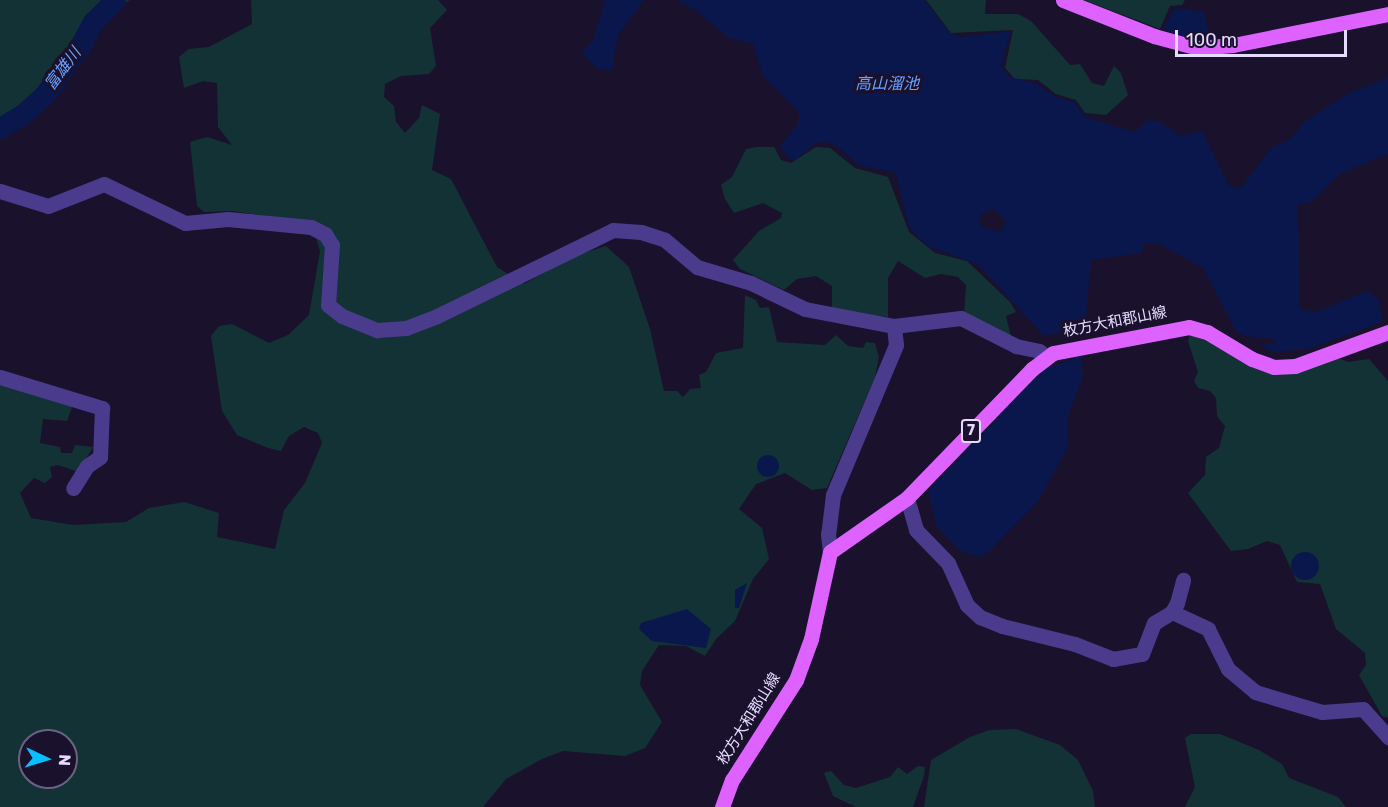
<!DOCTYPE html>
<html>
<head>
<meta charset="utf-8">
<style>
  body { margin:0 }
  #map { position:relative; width:1388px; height:807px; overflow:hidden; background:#1a112c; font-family:Rubik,"Noto Sans JP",sans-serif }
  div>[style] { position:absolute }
  .green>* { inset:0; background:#133236 }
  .water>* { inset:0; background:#0a174c }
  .round { border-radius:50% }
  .river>* { height:21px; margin:-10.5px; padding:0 10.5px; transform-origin:10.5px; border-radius:10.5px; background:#0a174c }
  .minor>* { height:15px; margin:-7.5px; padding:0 7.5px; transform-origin:7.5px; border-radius:7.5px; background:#4b3b8c }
  .major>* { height:15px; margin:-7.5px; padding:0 7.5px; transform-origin:7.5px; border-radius:7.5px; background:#dd62ff }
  span { translate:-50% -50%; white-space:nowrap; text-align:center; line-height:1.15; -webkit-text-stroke:6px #1a112c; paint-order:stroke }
  .shield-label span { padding:2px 4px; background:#1a112c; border:2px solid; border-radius:4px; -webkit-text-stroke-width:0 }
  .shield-label { font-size:14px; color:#e5dbff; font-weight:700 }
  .street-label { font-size:15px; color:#e5dbff }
  .water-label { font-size:16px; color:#69a2ff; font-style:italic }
  .north { position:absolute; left:18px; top:729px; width:60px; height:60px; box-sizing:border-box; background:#1a112c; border:2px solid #6b6280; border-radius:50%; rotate:94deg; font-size:16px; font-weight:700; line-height:24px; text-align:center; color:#e5dbff }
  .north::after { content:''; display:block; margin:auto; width:21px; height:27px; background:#07bfff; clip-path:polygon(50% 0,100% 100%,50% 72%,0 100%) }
  .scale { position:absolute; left:1175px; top:30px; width:172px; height:27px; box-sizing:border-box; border:3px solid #e5dbff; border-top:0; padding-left:8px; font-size:18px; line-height:21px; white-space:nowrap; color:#e5dbff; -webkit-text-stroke:4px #1a112c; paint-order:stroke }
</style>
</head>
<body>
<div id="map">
  <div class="green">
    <i style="clip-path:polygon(0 0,130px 0,90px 23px,52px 81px,16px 116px,0 122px)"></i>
    <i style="clip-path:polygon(evenodd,251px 0,438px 0,447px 10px,430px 28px,436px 66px,429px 74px,401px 76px,385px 84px,384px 97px,394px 106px,396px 122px,405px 133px,419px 118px,422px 105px,440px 114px,432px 170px,451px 179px,497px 267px,524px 284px,577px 255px,606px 246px,629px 267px,650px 329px,664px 391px,677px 391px,683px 397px,690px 389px,701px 388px,699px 375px,706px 372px,716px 353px,743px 348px,745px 295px,756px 300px,760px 308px,769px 307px,777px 342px,825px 345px,836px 335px,848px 346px,863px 348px,866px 342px,875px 343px,879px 357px,875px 377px,827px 488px,812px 490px,785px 473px,756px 484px,739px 509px,762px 528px,769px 559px,753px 579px,735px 621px,716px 639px,705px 656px,686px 646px,659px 645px,642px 671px,640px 685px,662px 722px,645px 748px,625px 756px,563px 751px,542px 759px,506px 779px,483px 807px,0 807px,0 385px,74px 402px,67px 421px,43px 419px,40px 443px,60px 447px,61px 453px,72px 453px,75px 445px,93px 447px,78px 472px,58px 465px,50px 467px,52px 477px,45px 483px,34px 478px,20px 493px,31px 518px,73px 525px,126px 522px,149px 508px,184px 502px,219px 513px,217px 537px,275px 549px,284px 510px,305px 483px,322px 443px,318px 433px,304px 427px,289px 436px,281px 451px,268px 448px,237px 435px,222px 411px,211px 336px,219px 326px,232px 324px,269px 343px,288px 335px,309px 315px,320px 251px,315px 235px,297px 221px,233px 211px,204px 212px,197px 206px,190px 142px,207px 137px,232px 145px,218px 127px,217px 83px,203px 81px,184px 88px,179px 57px,189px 49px,209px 47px,252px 24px,251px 0,30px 741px,66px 741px,66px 777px,30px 777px,30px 741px)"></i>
    <i style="clip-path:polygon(926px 0,986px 0,985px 14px,1018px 14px,1031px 21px,1070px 65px,1080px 64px,1092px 83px,1104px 86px,1114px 66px,1121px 73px,1128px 95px,1106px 115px,1085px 113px,1076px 100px,1056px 94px,1038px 80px,1015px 79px,1005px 68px,1013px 30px,951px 33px)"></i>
    <i style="clip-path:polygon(1084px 0,1185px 0,1182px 5px,1170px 6px,1160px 29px)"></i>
    <i style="clip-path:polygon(757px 147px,774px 147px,781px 160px,791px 163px,816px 147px,830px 148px,855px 168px,888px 177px,909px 232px,935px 253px,967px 261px,1010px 302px,1016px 312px,1006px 316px,1012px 341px,964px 315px,966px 285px,958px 277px,941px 274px,925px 278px,898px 261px,888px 278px,888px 317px,832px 312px,832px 286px,816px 276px,797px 279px,784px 290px,740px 269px,733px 260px,759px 231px,781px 218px,782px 213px,763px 203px,734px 213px,725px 199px,721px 185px,732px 177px,746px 149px)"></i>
    <i style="clip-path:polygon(1190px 335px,1297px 372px,1339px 358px,1348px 362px,1369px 359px,1388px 381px,1388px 718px,1382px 716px,1359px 675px,1366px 665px,1365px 653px,1336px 629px,1320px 584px,1297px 582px,1280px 545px,1267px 541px,1248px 549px,1231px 551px,1188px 493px,1205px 475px,1206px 457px,1219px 448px,1225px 426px,1217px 416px,1216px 398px,1210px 391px,1198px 388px,1194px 381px,1198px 372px,1188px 341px)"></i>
    <i style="clip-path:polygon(1016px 729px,1060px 745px,1078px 760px,1093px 791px,1095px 807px,924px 807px,931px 760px,970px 737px,989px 730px)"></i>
    <i style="clip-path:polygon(1191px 734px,1220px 734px,1259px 750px,1282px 764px,1289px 778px,1338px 797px,1346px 807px,1185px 807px,1195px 787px,1185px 738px)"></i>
    <i style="clip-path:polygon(918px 766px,925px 767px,924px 776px,913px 807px,856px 807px,833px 796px,824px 773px,831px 771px,844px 785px,856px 788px,890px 777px,898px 767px,907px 774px)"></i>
  </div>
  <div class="water">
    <i style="clip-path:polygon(605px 0,644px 0,618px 35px,612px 71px,596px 68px,581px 52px,593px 41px)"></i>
    <i style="clip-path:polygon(evenodd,677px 0,924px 0,951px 34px,961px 37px,1011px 31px,1001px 66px,1010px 77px,1035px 83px,1056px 97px,1074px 102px,1085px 117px,1135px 132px,1147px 120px,1158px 121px,1181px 136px,1202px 131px,1228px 184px,1234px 188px,1241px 188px,1272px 147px,1289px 140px,1304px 122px,1347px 94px,1388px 78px,1388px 154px,1340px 174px,1310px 203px,1298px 204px,1299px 309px,1316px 312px,1368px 291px,1379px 300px,1382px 322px,1308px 349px,1273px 352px,1260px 344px,1275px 344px,1275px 339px,1245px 336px,1236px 331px,1203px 268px,1160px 244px,1143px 244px,1142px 253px,1091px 260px,1085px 332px,1043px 335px,979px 265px,928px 246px,917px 236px,908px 224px,896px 173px,858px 165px,837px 146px,823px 142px,815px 143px,797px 159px,790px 159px,781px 149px,782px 143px,799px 123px,799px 112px,763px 76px,753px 44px,727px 37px,700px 13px,677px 0,989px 210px,995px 210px,1006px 221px,1001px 232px,981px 227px,980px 216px,989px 210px)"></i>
    <i style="clip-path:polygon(1175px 8px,1204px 12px,1210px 38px,1187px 37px,1163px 29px)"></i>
    <i style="clip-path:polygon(1081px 356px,1081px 371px,1084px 373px,1067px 419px,1068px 446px,1039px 500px,989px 552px,980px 557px,961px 551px,937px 527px,928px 491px,1044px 369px)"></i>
    <i class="round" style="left:757px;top:455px;width:22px;height:22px"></i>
    <i class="round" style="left:1291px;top:552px;width:28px;height:28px"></i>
    <i style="clip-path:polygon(747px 583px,739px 608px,735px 608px,735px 590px)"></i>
    <i style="clip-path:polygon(687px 609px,711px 629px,706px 648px,652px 641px,639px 629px,641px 623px)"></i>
  </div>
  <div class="river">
    <i style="left:0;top:128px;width:26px;rotate:-31deg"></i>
    <i style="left:22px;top:115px;width:31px;rotate:-42deg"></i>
    <i style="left:45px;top:94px;width:57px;rotate:-53.5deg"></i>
    <i style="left:79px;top:48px;width:30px;rotate:-62deg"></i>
    <i style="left:93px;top:22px;width:31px;rotate:-45deg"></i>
  </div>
  <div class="minor">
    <i style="left:0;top:191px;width:50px;rotate:17.4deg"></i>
    <i style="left:48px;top:206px;width:60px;rotate:-21.4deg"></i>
    <i style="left:104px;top:184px;width:90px;rotate:25.7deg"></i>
    <i style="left:185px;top:223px;width:43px;rotate:-5.3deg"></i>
    <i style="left:228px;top:219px;width:83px;rotate:5.5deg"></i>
    <i style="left:311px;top:227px;width:16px;rotate:27deg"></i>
    <i style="left:325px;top:234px;width:13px;rotate:58deg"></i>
    <i style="left:332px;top:245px;width:60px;rotate:93.8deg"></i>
    <i style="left:328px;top:305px;width:18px;rotate:38deg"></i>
    <i style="left:342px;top:316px;width:38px;rotate:22deg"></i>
    <i style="left:377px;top:330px;width:29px;rotate:-4deg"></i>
    <i style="left:406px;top:328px;width:33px;rotate:-21deg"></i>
    <i style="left:437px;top:316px;width:196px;rotate:-26deg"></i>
    <i style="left:613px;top:230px;width:28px;rotate:4deg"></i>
    <i style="left:641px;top:232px;width:25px;rotate:18deg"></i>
    <i style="left:665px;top:240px;width:42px;rotate:40.2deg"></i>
    <i style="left:697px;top:267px;width:56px;rotate:16.5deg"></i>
    <i style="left:751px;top:283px;width:60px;rotate:25.7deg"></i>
    <i style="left:805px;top:309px;width:91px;rotate:10.8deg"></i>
    <i style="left:894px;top:326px;width:19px;rotate:84deg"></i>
    <i style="left:896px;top:345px;width:163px;rotate:112.8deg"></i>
    <i style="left:833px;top:495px;width:39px;rotate:97deg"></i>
    <i style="left:828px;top:534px;width:18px;rotate:84deg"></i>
    <i style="left:894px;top:326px;width:67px;rotate:-6.8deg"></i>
    <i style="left:961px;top:318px;width:62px;rotate:27deg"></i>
    <i style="left:1016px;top:346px;width:24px;rotate:12deg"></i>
    <i style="left:1039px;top:351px;width:10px;rotate:37deg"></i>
    <i style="left:0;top:377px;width:107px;rotate:16.9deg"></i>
    <i style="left:102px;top:408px;width:49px;rotate:92.3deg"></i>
    <i style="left:100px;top:457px;width:16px;rotate:145deg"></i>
    <i style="left:87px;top:466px;width:26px;rotate:122deg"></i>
    <i style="left:907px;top:498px;width:33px;rotate:74deg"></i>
    <i style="left:916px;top:530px;width:46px;rotate:45.9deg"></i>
    <i style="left:948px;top:563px;width:46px;rotate:65.7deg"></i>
    <i style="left:967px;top:605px;width:18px;rotate:43deg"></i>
    <i style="left:980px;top:617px;width:24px;rotate:22deg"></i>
    <i style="left:1002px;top:626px;width:75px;rotate:13.9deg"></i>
    <i style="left:1075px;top:644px;width:41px;rotate:21.5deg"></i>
    <i style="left:1113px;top:659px;width:29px;rotate:-10deg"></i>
    <i style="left:1142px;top:654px;width:33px;rotate:-69deg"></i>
    <i style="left:1154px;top:623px;width:21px;rotate:-31deg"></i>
    <i style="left:1172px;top:612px;width:10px;rotate:-61deg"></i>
    <i style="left:1177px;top:603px;width:24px;rotate:-75deg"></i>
    <i style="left:1172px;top:612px;width:40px;rotate:25deg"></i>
    <i style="left:1208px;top:629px;width:45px;rotate:63.4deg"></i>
    <i style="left:1228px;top:669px;width:35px;rotate:40deg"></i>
    <i style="left:1255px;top:692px;width:70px;rotate:16.6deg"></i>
    <i style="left:1322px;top:712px;width:41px;rotate:-4.2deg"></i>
    <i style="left:1363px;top:709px;width:38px;rotate:48deg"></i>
  </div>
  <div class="major">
    <i style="left:1063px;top:0;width:98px;rotate:21.6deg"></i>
    <i style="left:1154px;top:36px;width:46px;rotate:15.3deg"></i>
    <i style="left:1198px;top:48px;width:35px;rotate:-5deg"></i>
    <i style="left:1233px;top:45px;width:158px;rotate:-11.3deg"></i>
    <i style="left:722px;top:807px;width:29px;rotate:-70deg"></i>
    <i style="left:732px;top:780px;width:119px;rotate:-57.4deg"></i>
    <i style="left:796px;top:680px;width:44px;rotate:-69.9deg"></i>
    <i style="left:811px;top:639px;width:89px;rotate:-77.7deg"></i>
    <i style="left:830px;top:552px;width:94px;rotate:-35deg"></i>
    <i style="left:907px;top:498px;width:180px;rotate:-45.9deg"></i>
    <i style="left:1032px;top:369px;width:26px;rotate:-37deg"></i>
    <i style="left:1053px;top:353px;width:138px;rotate:-10.8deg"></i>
    <i style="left:1189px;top:327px;width:19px;rotate:16deg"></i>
    <i style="left:1207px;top:332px;width:52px;rotate:31deg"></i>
    <i style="left:1252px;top:359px;width:23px;rotate:20deg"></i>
    <i style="left:1274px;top:367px;width:21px;rotate:-3deg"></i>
    <i style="left:1295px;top:366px;width:99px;rotate:-20.1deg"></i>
  </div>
  <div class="shield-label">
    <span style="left:971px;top:431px">7</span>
  </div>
  <div class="street-label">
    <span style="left:1115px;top:322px;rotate:-11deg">枚方大和郡山線</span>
    <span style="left:749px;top:719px;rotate:-58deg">枚方大和郡山線</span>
  </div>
  <div class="water-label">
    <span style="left:63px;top:69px;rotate:-53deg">富雄川</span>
    <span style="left:887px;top:84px">高山溜池</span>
  </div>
  <div class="north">N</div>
  <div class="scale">100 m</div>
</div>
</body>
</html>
